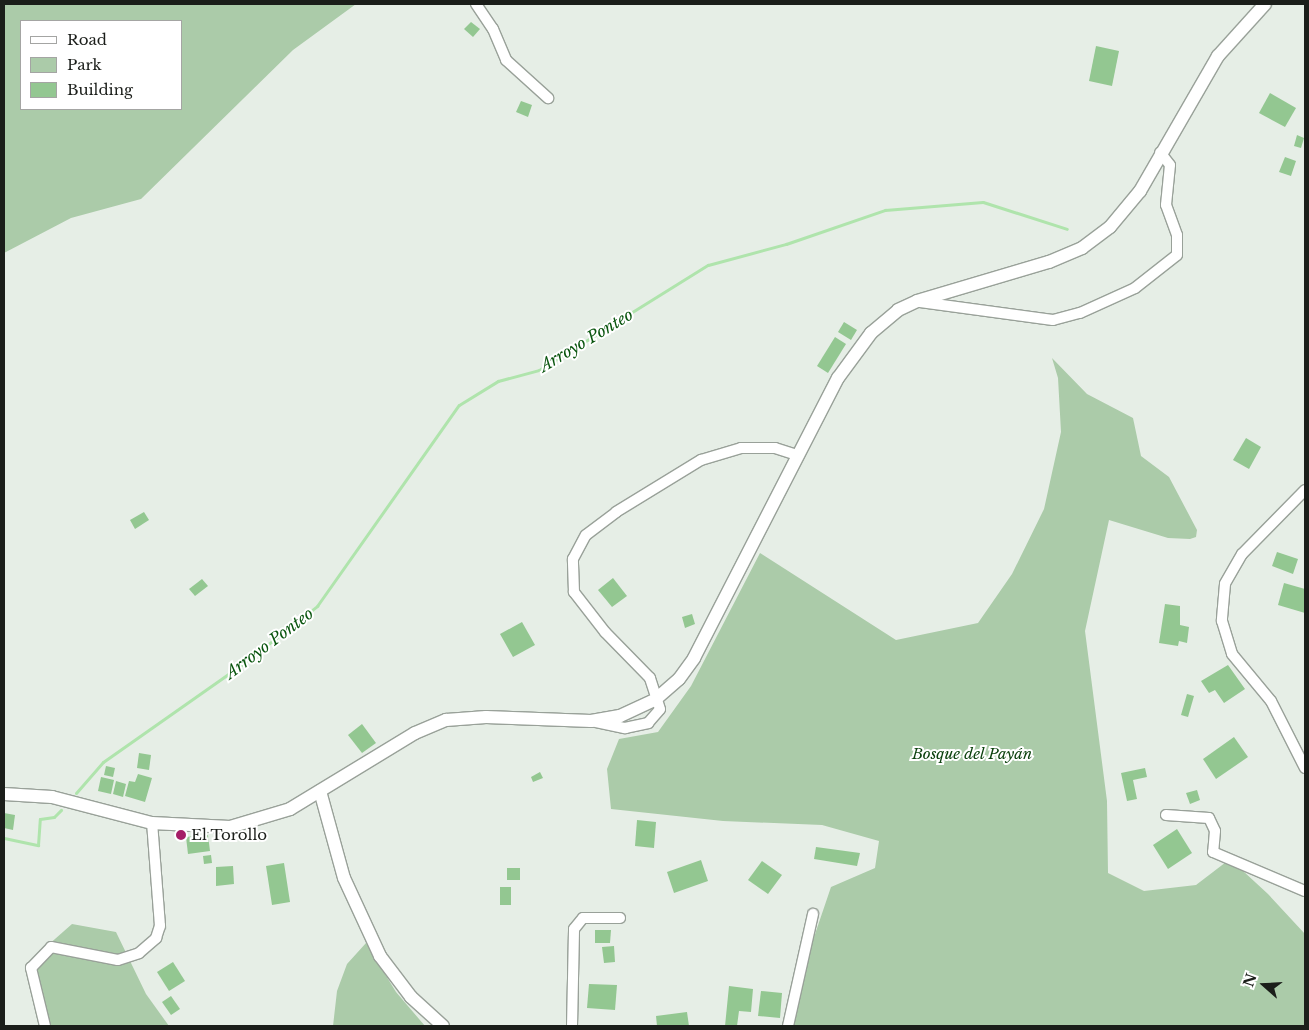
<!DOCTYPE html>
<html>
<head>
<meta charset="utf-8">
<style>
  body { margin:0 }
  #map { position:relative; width:1309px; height:1030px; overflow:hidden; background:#e6eee6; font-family:"Libre Baskerville",serif }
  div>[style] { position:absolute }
  .green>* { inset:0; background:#abcba9 }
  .stream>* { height:3px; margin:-1.5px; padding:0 1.5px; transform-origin:1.5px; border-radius:1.5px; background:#afe4ac }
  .building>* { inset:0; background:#93c791 }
  .roads { filter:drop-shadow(1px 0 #99a199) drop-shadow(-1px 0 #99a199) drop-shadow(0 1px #99a199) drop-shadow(0 -1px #99a199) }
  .minor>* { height:10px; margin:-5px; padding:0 5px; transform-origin:5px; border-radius:5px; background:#fff }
  .tertiary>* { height:12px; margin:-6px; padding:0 6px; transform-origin:6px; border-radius:6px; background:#fff }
  .dots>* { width:14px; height:14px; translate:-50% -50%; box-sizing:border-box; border:2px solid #fff; border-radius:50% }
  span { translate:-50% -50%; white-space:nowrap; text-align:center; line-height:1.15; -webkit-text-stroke:4px #fff; paint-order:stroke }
  .park-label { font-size:15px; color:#0c420e; font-style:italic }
  .poi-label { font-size:15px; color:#1b1e1a }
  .left { translate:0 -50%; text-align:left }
  .water-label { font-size:16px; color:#09550e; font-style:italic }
  .frame { position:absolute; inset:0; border:5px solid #1b1e1a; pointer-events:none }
  .legend { position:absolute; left:20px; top:20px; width:162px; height:90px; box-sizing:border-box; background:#fff; border:1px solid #a4a5a3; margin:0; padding:6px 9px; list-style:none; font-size:15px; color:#1b1e1a }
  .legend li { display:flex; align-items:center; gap:10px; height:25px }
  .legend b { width:25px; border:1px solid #a4a5a3 }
  .north { position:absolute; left:1239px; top:960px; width:50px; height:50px; -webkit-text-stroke:4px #fff; paint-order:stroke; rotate:289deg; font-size:14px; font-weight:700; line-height:20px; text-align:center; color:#1b1e1a }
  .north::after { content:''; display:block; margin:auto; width:18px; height:22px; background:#1b1e1a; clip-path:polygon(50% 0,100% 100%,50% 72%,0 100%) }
</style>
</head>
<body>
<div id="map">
  <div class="green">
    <i style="clip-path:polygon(evenodd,4px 4px,356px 4px,293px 50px,141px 199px,71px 218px,4px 253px,4px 4px,21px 21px,181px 21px,181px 109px,21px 109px,21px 21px)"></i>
    <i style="clip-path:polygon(1052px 358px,1087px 394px,1133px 418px,1141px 456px,1169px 477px,1197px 530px,1196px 537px,1190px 539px,1168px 538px,1109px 520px,1085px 631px,1107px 801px,1108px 873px,1144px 891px,1196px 885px,1230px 859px,1268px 894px,1305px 934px,1305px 1026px,787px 1026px,794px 996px,831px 887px,875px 868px,879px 841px,822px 825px,723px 821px,611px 809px,607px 769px,619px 739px,658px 732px,691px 686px,760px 553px,896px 640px,978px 623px,1012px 574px,1044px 509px,1061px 432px,1058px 378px)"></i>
    <i style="clip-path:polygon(72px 924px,116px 932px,146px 994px,169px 1026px,41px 1026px,30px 961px)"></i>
    <i style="clip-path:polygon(366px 943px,396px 992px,425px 1026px,333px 1026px,337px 991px,347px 964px)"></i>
  </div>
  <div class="stream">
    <i style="left:76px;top:793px;width:41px;rotate:-48.9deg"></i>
    <i style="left:103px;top:762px;width:177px;rotate:-35.1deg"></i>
    <i style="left:248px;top:660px;width:88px;rotate:-38deg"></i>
    <i style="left:317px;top:606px;width:246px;rotate:-54.8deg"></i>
    <i style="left:459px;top:405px;width:46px;rotate:-31.6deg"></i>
    <i style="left:498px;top:381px;width:42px;rotate:-15deg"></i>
    <i style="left:539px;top:370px;width:199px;rotate:-31.9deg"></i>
    <i style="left:708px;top:265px;width:81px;rotate:-15.1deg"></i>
    <i style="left:786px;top:244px;width:105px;rotate:-19deg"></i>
    <i style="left:885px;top:210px;width:98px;rotate:-4.7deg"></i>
    <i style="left:983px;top:202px;width:88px;rotate:17.8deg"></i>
    <i style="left:4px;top:838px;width:35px;rotate:12deg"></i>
    <i style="left:38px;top:845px;width:26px;rotate:-86deg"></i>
    <i style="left:40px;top:819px;width:14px;rotate:-8deg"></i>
    <i style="left:54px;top:817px;width:10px;rotate:-45deg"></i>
  </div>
  <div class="building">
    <i style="clip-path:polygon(471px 22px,480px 29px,473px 37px,464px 29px)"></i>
    <i style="clip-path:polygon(1096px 46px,1119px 51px,1112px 86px,1089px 81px)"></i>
    <i style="clip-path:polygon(1270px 93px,1296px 108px,1285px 127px,1259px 113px)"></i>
    <i style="clip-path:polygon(521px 101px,532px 105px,528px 117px,516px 112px)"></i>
    <i style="clip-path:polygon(1297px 135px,1304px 138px,1301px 148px,1294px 146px)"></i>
    <i style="clip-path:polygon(1285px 157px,1296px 161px,1291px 176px,1279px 172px)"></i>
    <i style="clip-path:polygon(844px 322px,857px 330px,851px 340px,838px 332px)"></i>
    <i style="clip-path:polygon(835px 337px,846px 344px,828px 373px,817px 366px)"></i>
    <i style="clip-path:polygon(1246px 438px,1261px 447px,1249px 469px,1233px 460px)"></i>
    <i style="clip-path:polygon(144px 512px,149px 520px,135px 529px,130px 520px)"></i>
    <i style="clip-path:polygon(1277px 552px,1298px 559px,1293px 574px,1272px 566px)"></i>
    <i style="clip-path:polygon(613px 578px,627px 596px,612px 607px,598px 590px)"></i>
    <i style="clip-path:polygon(202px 579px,208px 586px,195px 596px,189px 589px)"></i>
    <i style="clip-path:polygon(1284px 583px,1305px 589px,1305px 613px,1278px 605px)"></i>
    <i style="clip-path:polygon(1165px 604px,1180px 606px,1180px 625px,1189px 627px,1187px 643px,1179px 641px,1178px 646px,1159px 643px)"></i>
    <i style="clip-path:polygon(692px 614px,695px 624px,685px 628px,682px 617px)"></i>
    <i style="clip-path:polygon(522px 622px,535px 645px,513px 657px,500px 634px)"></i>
    <i style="clip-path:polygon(1228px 665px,1245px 689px,1224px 703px,1215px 690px,1209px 693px,1201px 681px)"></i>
    <i style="clip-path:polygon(1187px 694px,1194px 696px,1188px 717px,1181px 715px)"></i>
    <i style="clip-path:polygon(362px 724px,376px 743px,362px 753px,348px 735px)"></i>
    <i style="clip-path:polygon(1234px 737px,1248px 757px,1216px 779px,1203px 759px)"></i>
    <i style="clip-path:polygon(139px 753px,151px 755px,149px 770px,137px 768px)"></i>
    <i style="clip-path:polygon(106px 766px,115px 768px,113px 777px,104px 775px)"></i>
    <i style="clip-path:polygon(1145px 768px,1147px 777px,1133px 780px,1137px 799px,1127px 801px,1121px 773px)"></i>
    <i style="clip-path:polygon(540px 772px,543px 778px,533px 782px,531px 777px)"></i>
    <i style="clip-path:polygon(138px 774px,152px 778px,145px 802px,125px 796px,129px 781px,135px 782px)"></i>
    <i style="clip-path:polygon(101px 777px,114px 780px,111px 794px,98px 791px)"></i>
    <i style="clip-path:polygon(116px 781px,126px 784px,123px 797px,113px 794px)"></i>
    <i style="clip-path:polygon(1197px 790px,1200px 800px,1190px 804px,1186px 793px)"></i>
    <i style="clip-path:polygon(4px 813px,15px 815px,13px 830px,4px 828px)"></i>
    <i style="clip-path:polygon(637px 820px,656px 822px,654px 848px,635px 846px)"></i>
    <i style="clip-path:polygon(1177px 829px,1192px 853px,1168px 869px,1153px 845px)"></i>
    <i style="clip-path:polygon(208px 835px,210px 851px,188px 854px,186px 837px)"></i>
    <i style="clip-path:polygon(816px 847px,860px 853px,857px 866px,814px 859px)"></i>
    <i style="clip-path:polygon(211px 855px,212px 863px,204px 864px,203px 856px)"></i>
    <i style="clip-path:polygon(701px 860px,708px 881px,674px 893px,667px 872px)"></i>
    <i style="clip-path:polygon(762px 861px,782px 875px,768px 894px,748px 880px)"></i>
    <i style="clip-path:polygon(284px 863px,290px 902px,272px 905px,266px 866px)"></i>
    <i style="clip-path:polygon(233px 866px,234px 884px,216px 886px,216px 867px)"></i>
    <i style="clip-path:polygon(507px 868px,520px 868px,520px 880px,507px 880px)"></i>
    <i style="clip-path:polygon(500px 887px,511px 887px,511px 905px,500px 905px)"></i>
    <i style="clip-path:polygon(595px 930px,611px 930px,610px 943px,595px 943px)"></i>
    <i style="clip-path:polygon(614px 946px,615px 962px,604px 963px,602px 947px)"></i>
    <i style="clip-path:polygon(173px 962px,185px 981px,169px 991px,157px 972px)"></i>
    <i style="clip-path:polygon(589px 984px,617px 985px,615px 1010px,587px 1008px)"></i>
    <i style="clip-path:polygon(729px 986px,753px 989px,751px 1012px,739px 1011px,737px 1026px,725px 1026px)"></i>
    <i style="clip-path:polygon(761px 991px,782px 993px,780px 1018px,758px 1016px)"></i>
    <i style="clip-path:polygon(171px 996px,180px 1009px,171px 1015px,162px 1002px)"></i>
    <i style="clip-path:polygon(687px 1012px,689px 1026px,657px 1026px,656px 1016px)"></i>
  </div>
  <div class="roads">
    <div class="minor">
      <i style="left:476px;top:4px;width:30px;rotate:56deg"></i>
      <i style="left:493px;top:29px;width:34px;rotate:67deg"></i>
      <i style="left:506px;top:60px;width:57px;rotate:42.1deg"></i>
      <i style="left:920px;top:302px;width:134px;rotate:7.7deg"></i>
      <i style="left:1053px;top:320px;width:28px;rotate:-15deg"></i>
      <i style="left:1080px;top:313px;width:60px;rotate:-24.4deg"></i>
      <i style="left:1135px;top:288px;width:53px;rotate:-38.2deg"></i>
      <i style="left:1177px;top:255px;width:20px;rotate:-90deg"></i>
      <i style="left:1177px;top:235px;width:32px;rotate:-110deg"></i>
      <i style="left:1166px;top:205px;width:40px;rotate:-84.3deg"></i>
      <i style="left:1170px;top:165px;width:16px;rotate:-128deg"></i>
      <i style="left:1305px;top:490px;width:90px;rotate:134.5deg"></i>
      <i style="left:1242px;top:554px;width:34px;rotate:120deg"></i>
      <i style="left:1225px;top:584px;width:37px;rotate:95deg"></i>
      <i style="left:1222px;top:621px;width:34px;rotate:73deg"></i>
      <i style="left:1232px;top:654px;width:61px;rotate:50.3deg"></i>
      <i style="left:1271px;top:701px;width:75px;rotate:63.1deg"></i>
      <i style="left:596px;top:722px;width:30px;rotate:12deg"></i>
      <i style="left:625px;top:728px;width:24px;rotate:-12deg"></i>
      <i style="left:648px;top:723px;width:18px;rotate:-49deg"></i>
      <i style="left:660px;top:709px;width:33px;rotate:-108deg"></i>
      <i style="left:650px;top:678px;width:64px;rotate:-134.4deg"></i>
      <i style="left:605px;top:632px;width:51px;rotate:-127.8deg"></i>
      <i style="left:574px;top:592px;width:33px;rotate:-92deg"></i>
      <i style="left:573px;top:559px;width:27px;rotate:-62deg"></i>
      <i style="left:586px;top:535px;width:38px;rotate:-37deg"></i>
      <i style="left:616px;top:512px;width:100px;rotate:-31.5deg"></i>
      <i style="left:701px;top:460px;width:42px;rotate:-16.7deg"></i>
      <i style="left:741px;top:448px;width:34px"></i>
      <i style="left:775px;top:448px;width:23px;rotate:18deg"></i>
      <i style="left:1166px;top:815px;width:43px;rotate:4deg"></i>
      <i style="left:1209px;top:818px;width:14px;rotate:65deg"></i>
      <i style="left:1215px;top:831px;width:21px;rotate:95deg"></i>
      <i style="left:1213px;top:852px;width:100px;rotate:23deg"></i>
      <i style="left:45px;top:1026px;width:60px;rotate:-103.6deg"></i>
      <i style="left:31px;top:968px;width:29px;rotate:-46deg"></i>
      <i style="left:51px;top:947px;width:68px;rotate:11deg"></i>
      <i style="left:118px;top:960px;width:22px;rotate:-18deg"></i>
      <i style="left:139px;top:953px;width:23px;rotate:-41deg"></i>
      <i style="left:156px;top:938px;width:13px;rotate:-72deg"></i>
      <i style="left:160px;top:926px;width:103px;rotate:-94.4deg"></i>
      <i style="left:572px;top:1026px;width:97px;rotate:-88.8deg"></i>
      <i style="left:574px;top:929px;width:14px;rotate:-51deg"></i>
      <i style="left:583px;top:918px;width:37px"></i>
      <i style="left:788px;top:1026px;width:115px;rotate:-77.4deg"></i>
    </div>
    <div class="tertiary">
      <i style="left:320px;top:791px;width:90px;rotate:74.6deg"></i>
      <i style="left:344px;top:878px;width:86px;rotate:65.2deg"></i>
      <i style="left:380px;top:956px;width:51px;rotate:52.9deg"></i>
      <i style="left:411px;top:997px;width:43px;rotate:42.2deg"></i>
      <i style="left:4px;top:794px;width:48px;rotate:3.6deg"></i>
      <i style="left:52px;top:797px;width:103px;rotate:14.6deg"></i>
      <i style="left:152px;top:823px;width:78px;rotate:2.9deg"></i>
      <i style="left:230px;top:827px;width:63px;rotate:-16.7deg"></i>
      <i style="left:290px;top:809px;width:146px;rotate:-31.3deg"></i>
      <i style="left:415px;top:733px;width:34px;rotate:-23deg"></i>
      <i style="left:446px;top:720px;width:40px;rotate:-4.3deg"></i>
      <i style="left:486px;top:717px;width:105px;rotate:2.2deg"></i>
      <i style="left:591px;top:721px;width:29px;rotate:-10deg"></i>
      <i style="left:620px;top:716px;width:40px;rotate:-25deg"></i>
      <i style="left:656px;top:699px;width:30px;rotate:-41deg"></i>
      <i style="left:679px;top:679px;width:26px;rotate:-54deg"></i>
      <i style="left:694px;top:658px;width:315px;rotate:-62.8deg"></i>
      <i style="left:838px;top:378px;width:56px;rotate:-53.7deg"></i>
      <i style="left:871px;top:333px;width:35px;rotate:-40deg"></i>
      <i style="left:898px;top:310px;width:21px;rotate:-25deg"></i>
      <i style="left:917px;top:301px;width:138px;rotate:-16.5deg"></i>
      <i style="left:1049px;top:262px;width:36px;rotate:-23deg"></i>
      <i style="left:1082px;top:248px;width:35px;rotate:-37deg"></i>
      <i style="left:1110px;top:227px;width:47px;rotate:-50.2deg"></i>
      <i style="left:1140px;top:191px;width:156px;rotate:-60deg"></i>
      <i style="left:1218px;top:56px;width:70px;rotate:-47.9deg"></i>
    </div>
  </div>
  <div class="dots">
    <i style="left:181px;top:835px;background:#a51e67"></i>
  </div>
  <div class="park-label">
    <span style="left:972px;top:754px">Bosque del Payán</span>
  </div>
  <div class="poi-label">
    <span class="left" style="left:191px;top:835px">El Torollo</span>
  </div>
  <div class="water-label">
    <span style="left:586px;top:340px;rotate:-31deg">Arroyo Ponteo</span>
    <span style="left:269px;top:643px;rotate:-37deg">Arroyo Ponteo</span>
  </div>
  <div class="frame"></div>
  <ul class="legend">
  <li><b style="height:6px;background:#fff"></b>Road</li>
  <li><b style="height:14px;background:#abcba9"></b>Park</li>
  <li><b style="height:14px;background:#93c791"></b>Building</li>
  </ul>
  <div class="north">N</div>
</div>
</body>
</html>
